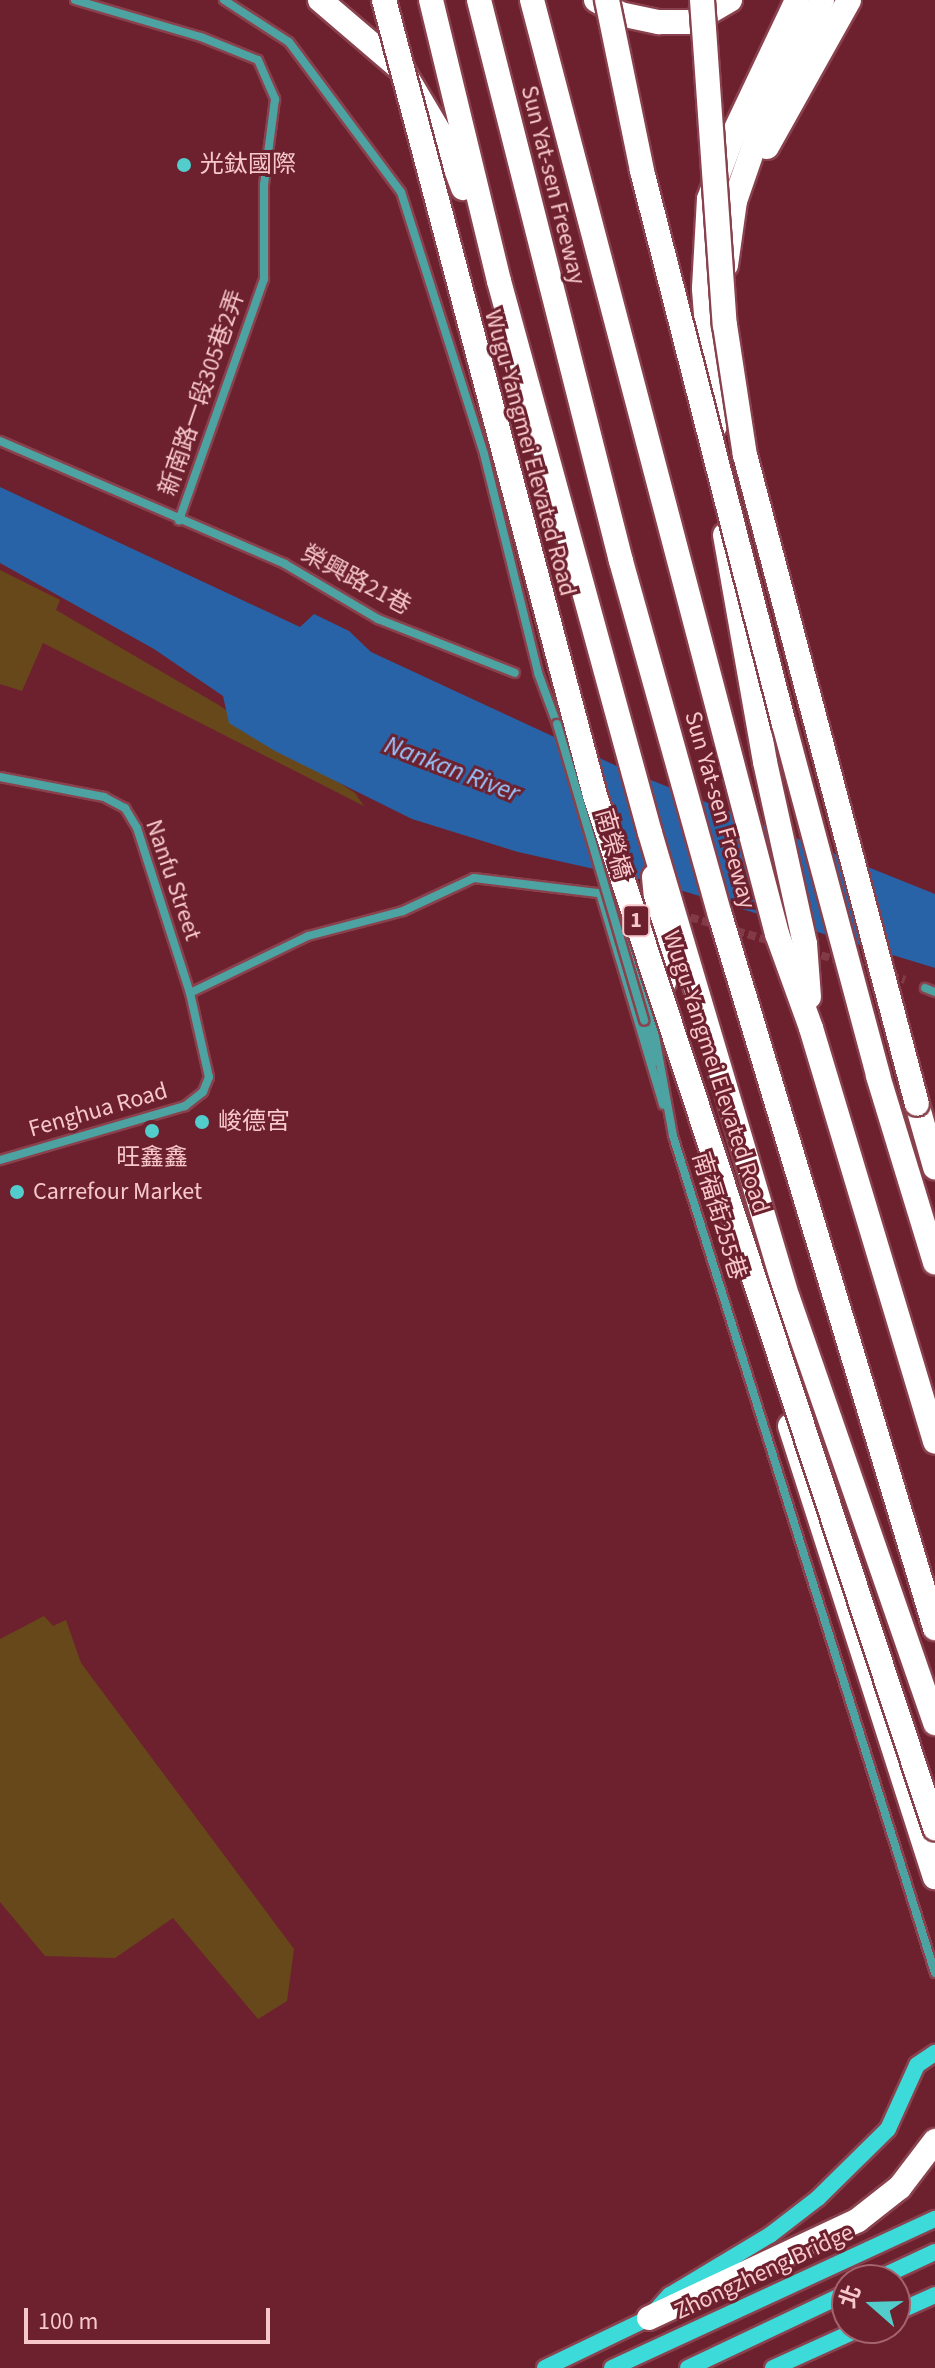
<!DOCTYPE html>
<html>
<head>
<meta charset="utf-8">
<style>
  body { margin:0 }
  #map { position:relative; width:935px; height:2368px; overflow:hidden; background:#6d212e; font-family:"Source Sans 3","Noto Sans TC",sans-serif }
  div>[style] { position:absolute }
  .green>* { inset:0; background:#67481a }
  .water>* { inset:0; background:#2863a7 }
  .street-tunnel>* { height:8px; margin-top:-4px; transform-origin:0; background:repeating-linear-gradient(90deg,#823a46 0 8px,transparent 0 12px) }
  .roads { filter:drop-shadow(2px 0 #89424d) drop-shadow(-2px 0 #89424d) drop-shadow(0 2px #89424d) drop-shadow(0 -2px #89424d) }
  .street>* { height:8px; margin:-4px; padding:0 4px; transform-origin:4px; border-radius:4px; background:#4ca3a2 }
  .secondary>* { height:16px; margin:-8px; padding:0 8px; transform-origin:8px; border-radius:8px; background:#3cdad9 }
  .highway>* { height:24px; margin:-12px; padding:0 12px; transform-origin:12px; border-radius:12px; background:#fff }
  .bridges { filter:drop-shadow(2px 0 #89424d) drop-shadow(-2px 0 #89424d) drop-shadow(0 2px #89424d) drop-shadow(0 -2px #89424d) }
  .street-bridge>* { height:8px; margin:-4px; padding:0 4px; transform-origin:4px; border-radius:4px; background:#4ca3a2 }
  .highway-bridge>* { height:24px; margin:-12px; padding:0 12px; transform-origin:12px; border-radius:12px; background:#fff }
  .dots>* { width:22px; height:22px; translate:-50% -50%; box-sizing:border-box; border:4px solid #6d212e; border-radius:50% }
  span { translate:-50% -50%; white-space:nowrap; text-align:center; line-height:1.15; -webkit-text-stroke:6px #6d212e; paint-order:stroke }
  .shield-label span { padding:2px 6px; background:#6d212e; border:2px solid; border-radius:6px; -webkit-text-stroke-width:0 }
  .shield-label { font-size:22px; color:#f7c8cb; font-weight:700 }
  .poi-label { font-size:24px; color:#f7c8cb }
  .left { translate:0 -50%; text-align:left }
  .street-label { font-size:24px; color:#f7c8cb }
  .water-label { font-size:26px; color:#99c7ff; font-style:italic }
  .north { position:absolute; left:831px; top:2264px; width:80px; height:80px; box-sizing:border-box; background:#6d212e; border:2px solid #a4646d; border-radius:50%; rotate:290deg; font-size:22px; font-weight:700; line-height:32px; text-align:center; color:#f7c8cb }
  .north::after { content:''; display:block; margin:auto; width:28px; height:36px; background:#52cdcc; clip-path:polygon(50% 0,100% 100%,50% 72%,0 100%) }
  .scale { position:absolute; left:24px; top:2308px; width:246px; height:36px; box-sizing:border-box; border:4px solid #f7c8cb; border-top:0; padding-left:10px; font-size:24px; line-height:28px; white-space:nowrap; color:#f7c8cb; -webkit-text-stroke:6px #6d212e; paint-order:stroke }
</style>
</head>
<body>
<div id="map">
  <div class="green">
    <i style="clip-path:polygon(0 570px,60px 600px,56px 610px,217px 704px,355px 793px,364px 806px,43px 643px,22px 691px,0 684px)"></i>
    <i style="clip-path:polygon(44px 1616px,53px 1626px,66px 1620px,81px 1663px,294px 1949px,287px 2001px,258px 2019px,173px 1918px,115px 1958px,45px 1956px,0 1902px,0 1639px)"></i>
  </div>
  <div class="water">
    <i style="clip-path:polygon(0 487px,300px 627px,314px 614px,349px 631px,371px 652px,621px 768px,935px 894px,935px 968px,657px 883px,518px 852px,412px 819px,275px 751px,229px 723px,223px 696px,154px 649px,0 563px)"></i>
  </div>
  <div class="street-tunnel">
    <i style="left:679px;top:914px;width:99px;rotate:16.4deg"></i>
    <i style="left:810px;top:952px;width:99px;rotate:16.4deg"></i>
  </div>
  <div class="roads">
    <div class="street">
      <i style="left:75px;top:0;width:131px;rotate:16.4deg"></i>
      <i style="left:201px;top:37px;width:61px;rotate:22deg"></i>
      <i style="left:258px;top:60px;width:43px;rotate:66.4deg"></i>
      <i style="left:275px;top:99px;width:87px;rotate:97.3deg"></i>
      <i style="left:264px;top:185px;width:94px;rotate:90deg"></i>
      <i style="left:264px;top:279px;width:256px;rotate:109.4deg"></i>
      <i style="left:224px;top:0;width:77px;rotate:32.9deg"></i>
      <i style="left:289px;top:42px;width:187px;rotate:53.3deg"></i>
      <i style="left:401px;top:192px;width:275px;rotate:72.4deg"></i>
      <i style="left:484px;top:454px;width:226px;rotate:76.1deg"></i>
      <i style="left:538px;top:673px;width:54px;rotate:69.6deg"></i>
      <i style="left:0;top:441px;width:310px;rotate:23.3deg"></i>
      <i style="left:285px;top:564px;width:108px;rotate:30.6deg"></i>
      <i style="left:378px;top:619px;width:147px;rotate:21.5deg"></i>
      <i style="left:0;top:777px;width:106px;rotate:10.9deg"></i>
      <i style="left:104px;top:797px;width:24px;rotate:28deg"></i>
      <i style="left:125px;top:808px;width:23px;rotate:59deg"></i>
      <i style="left:137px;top:828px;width:173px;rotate:72.2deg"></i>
      <i style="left:190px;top:993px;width:86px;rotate:77.3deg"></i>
      <i style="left:209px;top:1077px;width:16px;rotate:112deg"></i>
      <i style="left:203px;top:1092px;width:23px;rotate:142deg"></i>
      <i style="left:185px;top:1106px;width:193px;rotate:163.7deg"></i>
      <i style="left:600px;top:893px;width:221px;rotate:73.4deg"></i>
      <i style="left:925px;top:988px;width:11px;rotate:22deg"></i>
      <i style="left:190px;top:993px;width:131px;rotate:-25.8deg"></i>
      <i style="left:308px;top:936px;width:98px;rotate:-14.7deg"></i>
      <i style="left:403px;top:911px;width:78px;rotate:-24.9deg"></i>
      <i style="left:474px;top:878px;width:141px;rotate:6.9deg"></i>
      <i style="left:614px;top:895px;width:131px;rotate:73.1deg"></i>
      <i style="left:652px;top:1020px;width:118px;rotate:79.7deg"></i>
      <i style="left:673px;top:1136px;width:877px;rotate:72.62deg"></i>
      <i style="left:644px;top:1020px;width:43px;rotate:76.6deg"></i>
    </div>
    <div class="secondary">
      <i style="left:875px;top:2280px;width:66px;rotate:-25deg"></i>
      <i style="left:895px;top:2313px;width:44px;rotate:-24.2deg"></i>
      <i style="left:545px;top:2368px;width:115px;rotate:-25.7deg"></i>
      <i style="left:649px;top:2318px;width:31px;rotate:-48deg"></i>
      <i style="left:670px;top:2295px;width:117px;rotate:-31deg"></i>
      <i style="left:770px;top:2235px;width:61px;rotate:-37.6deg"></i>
      <i style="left:818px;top:2198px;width:98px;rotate:-44.6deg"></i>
      <i style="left:888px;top:2129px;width:70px;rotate:-65.6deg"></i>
      <i style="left:917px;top:2065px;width:22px;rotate:-34deg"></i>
      <i style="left:612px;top:2368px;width:356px;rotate:-24.8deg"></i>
      <i style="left:688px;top:2368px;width:176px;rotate:-25.3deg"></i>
      <i style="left:773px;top:2368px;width:97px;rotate:-24.4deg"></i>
    </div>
    <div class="highway">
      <i style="left:320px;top:0;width:109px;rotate:40.5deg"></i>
      <i style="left:403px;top:71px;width:86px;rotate:59.3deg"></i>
      <i style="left:447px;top:145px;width:46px;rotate:69.6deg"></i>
      <i style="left:431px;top:0;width:289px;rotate:76.4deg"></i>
      <i style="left:499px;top:281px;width:572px;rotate:74.7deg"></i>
      <i style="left:650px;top:833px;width:485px;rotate:73.5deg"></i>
      <i style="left:788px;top:1298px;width:450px;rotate:70.9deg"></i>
      <i style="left:479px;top:0;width:579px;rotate:75.8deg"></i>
      <i style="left:621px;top:561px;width:368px;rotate:74.4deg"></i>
      <i style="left:720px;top:915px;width:745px;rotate:73.22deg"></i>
      <i style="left:532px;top:0;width:966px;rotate:75.3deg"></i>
      <i style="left:777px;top:934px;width:100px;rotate:70.1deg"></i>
      <i style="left:811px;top:1028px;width:432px;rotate:73.3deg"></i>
      <i style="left:596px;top:0;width:28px;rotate:30deg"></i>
      <i style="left:620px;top:14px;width:40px;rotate:12deg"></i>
      <i style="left:659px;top:22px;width:33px"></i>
      <i style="left:692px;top:22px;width:44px;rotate:-30.1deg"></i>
      <i style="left:767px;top:147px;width:168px;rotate:-60.8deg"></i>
      <i style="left:726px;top:265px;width:65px;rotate:-82deg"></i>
      <i style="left:735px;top:201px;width:76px;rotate:-70.9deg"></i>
      <i style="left:760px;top:129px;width:143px;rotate:-64.3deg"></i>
      <i style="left:715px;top:426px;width:138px;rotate:-94.6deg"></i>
      <i style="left:704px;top:288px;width:89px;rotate:-86.8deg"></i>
      <i style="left:709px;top:199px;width:68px;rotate:-69.4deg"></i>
      <i style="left:733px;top:135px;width:149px;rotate:-64.6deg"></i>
      <i style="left:725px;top:535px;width:230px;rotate:80deg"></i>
      <i style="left:765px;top:762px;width:186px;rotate:77.6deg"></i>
      <i style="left:805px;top:944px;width:53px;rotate:85.7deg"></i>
      <i style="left:654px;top:877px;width:106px;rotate:84.6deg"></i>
      <i style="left:917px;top:1104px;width:66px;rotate:74.1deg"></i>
      <i style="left:790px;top:1426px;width:474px;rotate:72.2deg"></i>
      <i style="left:649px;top:2318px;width:231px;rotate:-25.1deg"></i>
      <i style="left:858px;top:2220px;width:53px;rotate:-38.2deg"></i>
      <i style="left:900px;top:2187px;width:58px;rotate:-52.7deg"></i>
    </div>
  </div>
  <div class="bridges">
    <div class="street-bridge">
      <i style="left:557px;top:724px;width:309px;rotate:73.6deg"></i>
    </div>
    <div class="highway-bridge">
      <i style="left:384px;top:0;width:823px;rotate:75.14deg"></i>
      <i style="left:595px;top:795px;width:1088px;rotate:71.78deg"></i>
      <i style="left:607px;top:0;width:175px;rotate:78.4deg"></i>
      <i style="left:642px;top:171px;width:571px;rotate:75.6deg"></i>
      <i style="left:784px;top:724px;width:364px;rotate:75deg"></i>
      <i style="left:878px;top:1076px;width:195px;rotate:73deg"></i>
      <i style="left:702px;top:0;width:326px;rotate:86deg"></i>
      <i style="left:725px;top:325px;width:132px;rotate:81.3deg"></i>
      <i style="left:745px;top:455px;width:671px;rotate:75.16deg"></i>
    </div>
  </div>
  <div class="dots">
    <i style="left:184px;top:165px;background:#52cdcc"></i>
    <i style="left:202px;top:1122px;background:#52cdcc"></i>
    <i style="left:152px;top:1131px;background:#52cdcc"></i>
    <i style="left:17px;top:1192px;background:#52cdcc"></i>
  </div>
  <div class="shield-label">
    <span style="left:636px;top:921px">1</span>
  </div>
  <div class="poi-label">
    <span class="left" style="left:200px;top:165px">光鈦國際</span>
    <span class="left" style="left:218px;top:1122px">峻德宮</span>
    <span style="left:152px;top:1158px">旺鑫鑫</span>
    <span class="left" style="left:33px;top:1192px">Carrefour Market</span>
  </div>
  <div class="street-label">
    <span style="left:553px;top:185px;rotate:76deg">Sun Yat-sen Freeway</span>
    <span style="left:202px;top:393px;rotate:-71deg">新南路一段305巷2弄</span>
    <span style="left:530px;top:453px;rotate:75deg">Wugu-Yangmei Elevated Road</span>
    <span style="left:356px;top:580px;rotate:28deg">榮興路21巷</span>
    <span style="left:720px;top:810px;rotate:74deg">Sun Yat-sen Freeway</span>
    <span style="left:613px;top:844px;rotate:74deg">南榮橋</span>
    <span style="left:173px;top:880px;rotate:71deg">Nanfu Street</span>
    <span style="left:716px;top:1072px;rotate:72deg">Wugu-Yangmei Elevated Road</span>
    <span style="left:98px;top:1110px;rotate:-16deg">Fenghua Road</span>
    <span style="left:719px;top:1216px;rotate:73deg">南福街255巷</span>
    <span style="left:764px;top:2272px;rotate:-25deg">Zhongzheng Bridge</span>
  </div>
  <div class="water-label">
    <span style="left:452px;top:769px;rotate:21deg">Nankan River</span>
  </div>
  <div class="north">北</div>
  <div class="scale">100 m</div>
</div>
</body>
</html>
